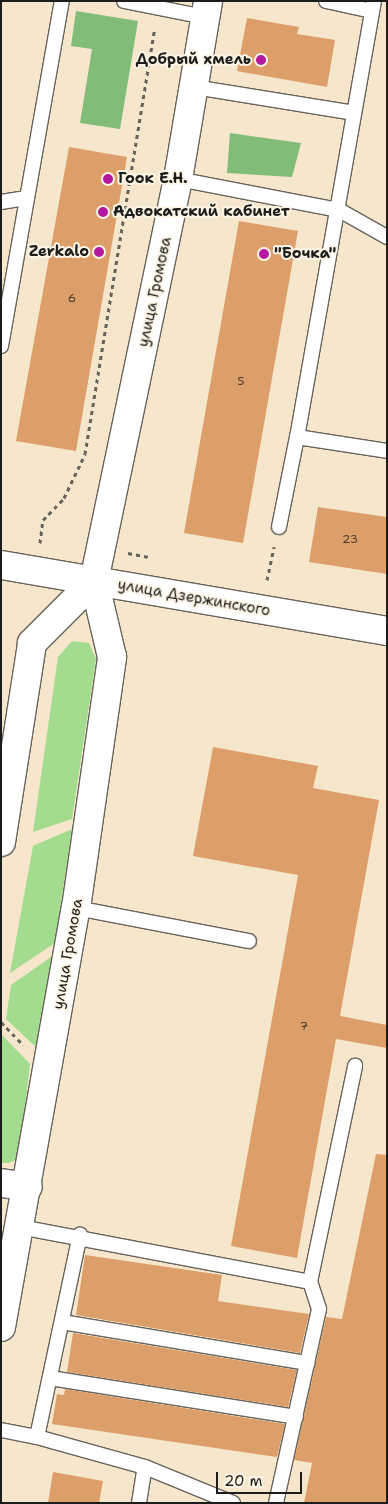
<!DOCTYPE html>
<html>
<head>
<meta charset="utf-8">
<style>
  body { margin:0 }
  #map { position:relative; width:388px; height:1504px; overflow:hidden; background:#f5e6cc; font-family:"Shantell Sans",sans-serif }
  div>[style] { position:absolute }
  .green>* { inset:0; background:#a3dc8e }
  .forest>* { inset:0; background:#82bc79 }
  .building>* { inset:0; background:#dd9f69 }
  .path>* { height:3px; margin-top:-1.5px; transform-origin:0; background:repeating-linear-gradient(90deg,#68635a 0 4px,transparent 0 8px) }
  .roads { filter:drop-shadow(1px 0 #68635a) drop-shadow(-1px 0 #68635a) drop-shadow(0 1px #68635a) drop-shadow(0 -1px #68635a) }
  .service>* { height:14px; margin:-7px; padding:0 7px; transform-origin:7px; border-radius:7px; background:#fff }
  .minor>* { height:28px; margin:-14px; padding:0 14px; transform-origin:14px; border-radius:14px; background:#fff }
  .tertiary>* { height:28px; margin:-14px; padding:0 14px; transform-origin:14px; border-radius:14px; background:#fff }
  .dots>* { width:14px; height:14px; translate:-50% -50%; box-sizing:border-box; border:2px solid #fcf5e5; border-radius:50% }
  span { translate:-50% -50%; white-space:nowrap; text-align:center; line-height:1.15; -webkit-text-stroke:4px #fcf5e5; paint-order:stroke }
  .number-label { font-size:12px; color:#4c3d2f }
  .number-label span { -webkit-text-stroke-width:0 }
  .poi-label { font-size:15px; color:#1c1c1c; font-weight:700 }
  .right { translate:-100% -50%; text-align:right }
  .left { translate:0 -50%; text-align:left }
  .street-label { font-size:15px; color:#1c1c1c }
  .frame { position:absolute; inset:0; border:2px solid #1c1c1c; pointer-events:none }
  .scale { position:absolute; left:216px; top:1472px; width:86px; height:22px; box-sizing:border-box; border:2px solid #1c1c1c; border-top:0; padding-left:6px; font-size:15px; line-height:18px; white-space:nowrap; color:#1c1c1c; -webkit-text-stroke:4px #fcf5e5; paint-order:stroke }
</style>
</head>
<body>
<div id="map">
  <div class="green">
    <i style="clip-path:polygon(72px 641px,89px 643px,96px 659px,72px 819px,33px 832px,58px 657px)"></i>
    <i style="clip-path:polygon(72px 829px,55px 943px,10px 973px,33px 846px)"></i>
    <i style="clip-path:polygon(54px 955px,38px 1049px,6px 1019px,11px 985px)"></i>
    <i style="clip-path:polygon(1px 1034px,30px 1064px,19px 1159px,8px 1163px,1px 1163px)"></i>
  </div>
  <div class="forest">
    <i style="clip-path:polygon(76px 11px,138px 21px,120px 129px,80px 123px,92px 49px,71px 46px)"></i>
    <i style="clip-path:polygon(230px 133px,301px 143px,292px 177px,227px 173px)"></i>
  </div>
  <div class="building">
    <i style="clip-path:polygon(247px 18px,299px 27px,297px 34px,335px 40px,327px 87px,237px 71px)"></i>
    <i style="clip-path:polygon(69px 147px,127px 157px,76px 451px,16px 441px)"></i>
    <i style="clip-path:polygon(239px 221px,298px 231px,243px 543px,184px 533px)"></i>
    <i style="clip-path:polygon(318px 507px,387px 517px,387px 574px,309px 562px)"></i>
    <i style="clip-path:polygon(213px 747px,318px 766px,313px 788px,379px 800px,340px 1016px,387px 1025px,387px 1048px,336px 1039px,297px 1258px,231px 1246px,298px 875px,193px 856px)"></i>
    <i style="clip-path:polygon(376px 1154px,387px 1155px,387px 1503px,304px 1503px,312px 1463px,294px 1460px,326px 1317px,342px 1319px)"></i>
    <i style="clip-path:polygon(85px 1255px,222px 1275px,218px 1301px,309px 1314px,300px 1353px,76px 1315px)"></i>
    <i style="clip-path:polygon(73px 1333px,297px 1370px,288px 1407px,67px 1372px)"></i>
    <i style="clip-path:polygon(65px 1389px,285px 1424px,277px 1457px,52px 1424px,57px 1394px,64px 1395px)"></i>
    <i style="clip-path:polygon(53px 1472px,103px 1481px,99px 1503px,48px 1503px)"></i>
  </div>
  <div class="path">
    <i style="left:40px;top:543px;width:23px;rotate:-83deg"></i>
    <i style="left:43px;top:520px;width:30px;rotate:-46deg"></i>
    <i style="left:64px;top:498px;width:49px;rotate:-64.5deg"></i>
    <i style="left:85px;top:454px;width:432px;rotate:-80.7deg"></i>
    <i style="left:128px;top:553px;width:21px;rotate:11deg"></i>
    <i style="left:267px;top:580px;width:34px;rotate:-78deg"></i>
    <i style="left:1px;top:1022px;width:32px;rotate:46deg"></i>
  </div>
  <div class="roads">
    <div class="service">
      <i style="left:124px;top:1px;width:83px;rotate:11.2deg"></i>
      <i style="left:326px;top:1px;width:47px;rotate:12.3deg"></i>
      <i style="left:374px;top:1px;width:443px;rotate:100deg"></i>
      <i style="left:297px;top:437px;width:91px;rotate:8.8deg"></i>
      <i style="left:194px;top:87px;width:162px;rotate:9.2deg"></i>
      <i style="left:178px;top:179px;width:164px;rotate:10.9deg"></i>
      <i style="left:339px;top:210px;width:55px;rotate:29.4deg"></i>
      <i style="left:1px;top:202px;width:26px;rotate:-9deg"></i>
      <i style="left:1px;top:346px;width:350px;rotate:-80deg"></i>
      <i style="left:279px;top:527px;width:92px;rotate:-78.7deg"></i>
      <i style="left:76px;top:908px;width:176px;rotate:10.8deg"></i>
      <i style="left:20px;top:1227px;width:295px;rotate:10.7deg"></i>
      <i style="left:310px;top:1282px;width:221px;rotate:-78.2deg"></i>
      <i style="left:62px;top:1322px;width:249px;rotate:9.5deg"></i>
      <i style="left:50px;top:1378px;width:249px;rotate:9deg"></i>
      <i style="left:1px;top:1430px;width:37px;rotate:11deg"></i>
      <i style="left:37px;top:1437px;width:207px;rotate:-78deg"></i>
      <i style="left:37px;top:1437px;width:112px;rotate:15.5deg"></i>
      <i style="left:145px;top:1467px;width:95px;rotate:22.2deg"></i>
      <i style="left:139px;top:1503px;width:36px;rotate:-81deg"></i>
      <i style="left:276px;top:1503px;width:199px;rotate:-77.5deg"></i>
      <i style="left:319px;top:1309px;width:28px;rotate:-108deg"></i>
    </div>
    <div class="minor">
      <i style="left:1px;top:1183px;width:27px;rotate:8deg"></i>
    </div>
    <div class="tertiary">
      <i style="left:1px;top:565px;width:392px;rotate:9.7deg"></i>
      <i style="left:1px;top:842px;width:201px;rotate:-81.1deg"></i>
      <i style="left:32px;top:643px;width:88px;rotate:-45deg"></i>
      <i style="left:1px;top:1327px;width:426px;rotate:-79.9deg"></i>
      <i style="left:76px;top:908px;width:254px;rotate:-81.8deg"></i>
      <i style="left:112px;top:657px;width:78px;rotate:-103.3deg"></i>
      <i style="left:94px;top:581px;width:411px;rotate:-78.2deg"></i>
      <i style="left:178px;top:179px;width:181px;rotate:-80.4deg"></i>
    </div>
  </div>
  <div class="dots">
    <i style="left:261px;top:60px;background:#b5179e"></i>
    <i style="left:108px;top:179px;background:#b5179e"></i>
    <i style="left:103px;top:212px;background:#b5179e"></i>
    <i style="left:99px;top:252px;background:#b5179e"></i>
    <i style="left:264px;top:254px;background:#b5179e"></i>
  </div>
  <div class="number-label">
    <span style="left:72px;top:299px">6</span>
    <span style="left:241px;top:382px">5</span>
    <span style="left:350px;top:540px">23</span>
    <span style="left:304px;top:1027px">7</span>
  </div>
  <div class="poi-label">
    <span class="right" style="left:251px;top:60px">Добрый хмель</span>
    <span class="left" style="left:118px;top:179px">Гоок Е.Н.</span>
    <span class="left" style="left:113px;top:212px">Адвокатский кабинет</span>
    <span class="right" style="left:89px;top:252px">Zerkalo</span>
    <span class="left" style="left:274px;top:254px">"Бочка"</span>
  </div>
  <div class="street-label">
    <span style="left:155px;top:292px;rotate:-78deg">улица Громова</span>
    <span style="left:194px;top:598px;rotate:10deg">улица Дзержинского</span>
    <span style="left:68px;top:954px;rotate:-80deg">улица Громова</span>
  </div>
  <div class="frame"></div>
  <div class="scale">20 m</div>
</div>
</body>
</html>
